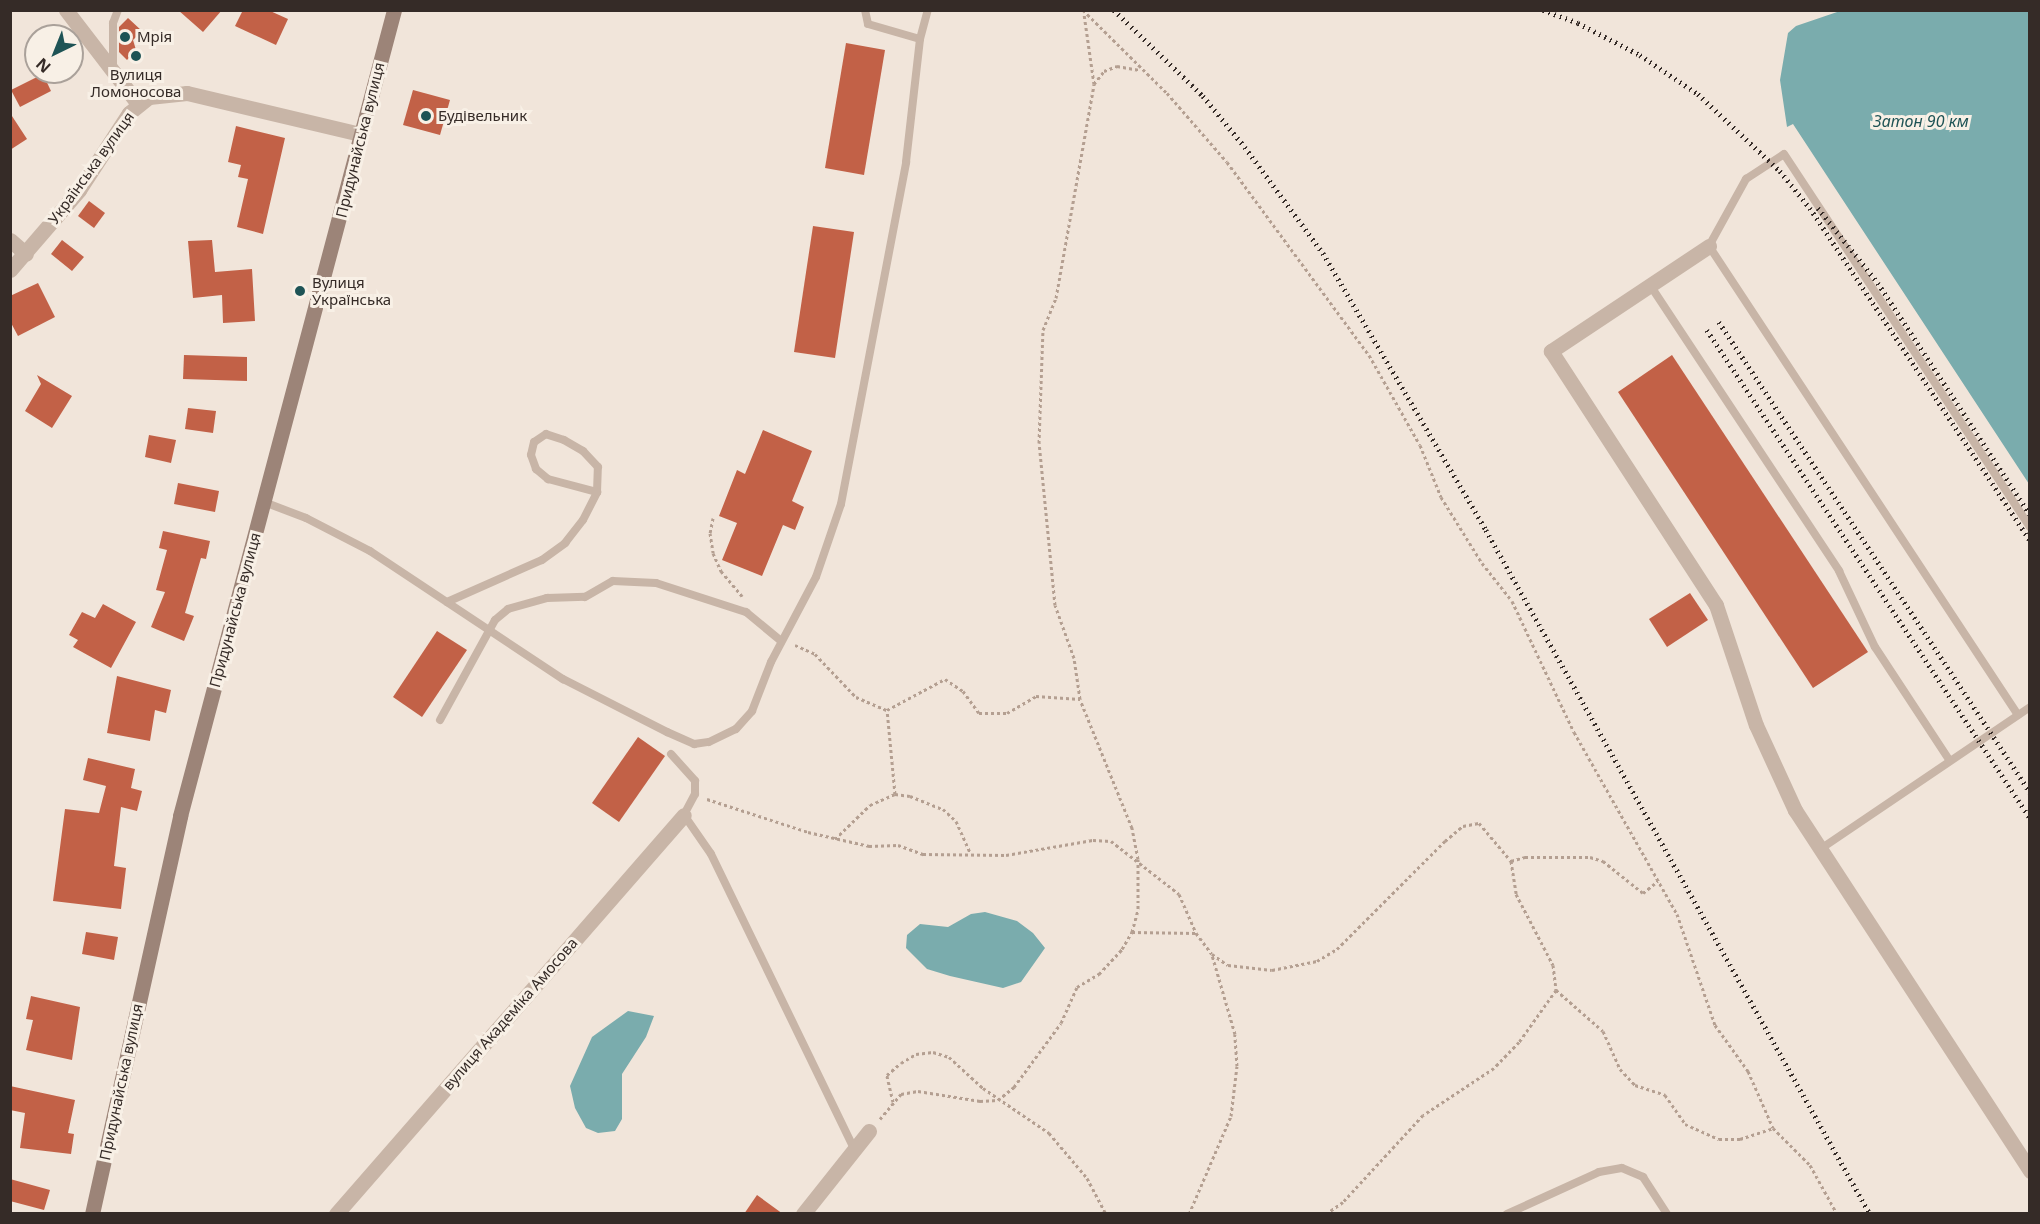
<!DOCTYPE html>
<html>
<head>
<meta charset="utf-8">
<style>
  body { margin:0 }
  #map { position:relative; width:2040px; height:1224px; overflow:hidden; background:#f1e5da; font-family:"Noto Sans",sans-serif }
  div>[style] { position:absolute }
  .water>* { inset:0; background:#7aacad }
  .building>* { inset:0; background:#c26147 }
  .path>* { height:3px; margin-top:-1.5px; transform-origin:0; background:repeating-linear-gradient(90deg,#b49f91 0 3px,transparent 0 6px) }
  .service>* { height:8px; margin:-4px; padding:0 4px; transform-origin:4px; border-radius:4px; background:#c8b5a7 }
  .minor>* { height:15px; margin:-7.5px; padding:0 7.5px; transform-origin:7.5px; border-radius:7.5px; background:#c8b5a7 }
  .tertiary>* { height:15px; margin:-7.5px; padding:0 7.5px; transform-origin:7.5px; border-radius:7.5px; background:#c8b5a7 }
  .secondary>* { height:15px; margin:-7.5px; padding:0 7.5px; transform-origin:7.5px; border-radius:7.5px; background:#9c8478 }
  .rail>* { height:4.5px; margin-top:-2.25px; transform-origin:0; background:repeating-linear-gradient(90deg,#352b27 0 1.5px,transparent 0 6px) }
  .dots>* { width:16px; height:16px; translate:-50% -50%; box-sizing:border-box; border:3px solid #f8f0e6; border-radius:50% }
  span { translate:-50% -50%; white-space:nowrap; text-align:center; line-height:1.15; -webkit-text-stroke:6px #f8f0e6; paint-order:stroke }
  .poi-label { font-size:15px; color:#352b27 }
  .left { translate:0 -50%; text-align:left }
  .street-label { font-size:15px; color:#352b27 }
  .water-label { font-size:16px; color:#1e5355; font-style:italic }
  .frame { position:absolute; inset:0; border:12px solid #352b27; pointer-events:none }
  .north { position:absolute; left:24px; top:24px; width:60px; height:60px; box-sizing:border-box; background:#f8f0e6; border:2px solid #aaa19a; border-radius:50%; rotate:223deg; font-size:16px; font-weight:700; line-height:24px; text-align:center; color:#352b27 }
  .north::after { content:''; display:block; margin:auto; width:21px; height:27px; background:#1e5355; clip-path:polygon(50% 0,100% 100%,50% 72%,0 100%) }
</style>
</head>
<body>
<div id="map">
  <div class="water">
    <i style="clip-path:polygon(1843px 10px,2029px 11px,2029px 484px,1793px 124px,1787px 127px,1780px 80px,1788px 33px,1796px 26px)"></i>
    <i style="clip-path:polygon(985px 912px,1017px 921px,1033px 933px,1045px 948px,1021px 982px,1003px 988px,950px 976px,927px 969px,906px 948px,907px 935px,920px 924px,948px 927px,971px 914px)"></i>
    <i style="clip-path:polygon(628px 1011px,654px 1016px,646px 1037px,622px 1074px,622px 1119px,615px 1131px,598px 1133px,586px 1128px,575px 1108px,570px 1086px,592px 1037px)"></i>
  </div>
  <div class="building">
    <i style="clip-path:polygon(178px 10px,222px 10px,203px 32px)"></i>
    <i style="clip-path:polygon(243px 10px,268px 10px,288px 19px,276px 45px,235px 26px)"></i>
    <i style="clip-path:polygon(128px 18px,142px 31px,133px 40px,136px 50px,127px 60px,119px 52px,119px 27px)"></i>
    <i style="clip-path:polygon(846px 43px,885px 50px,864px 175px,825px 168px)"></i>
    <i style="clip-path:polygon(43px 74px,51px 91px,20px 107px,11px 90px)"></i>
    <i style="clip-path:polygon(413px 90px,450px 100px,440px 135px,403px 125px)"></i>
    <i style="clip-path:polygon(10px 113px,27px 139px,10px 150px)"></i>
    <i style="clip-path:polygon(236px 126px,285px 138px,263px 234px,237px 227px,248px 179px,238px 177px,241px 165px,228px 162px)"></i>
    <i style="clip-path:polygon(89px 201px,105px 213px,94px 228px,78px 216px)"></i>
    <i style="clip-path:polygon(813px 226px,854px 232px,835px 358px,794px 352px)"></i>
    <i style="clip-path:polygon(62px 240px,84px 257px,72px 271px,51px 254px)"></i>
    <i style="clip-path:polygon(212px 240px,215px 272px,252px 269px,255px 321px,223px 323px,222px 295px,193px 298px,188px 241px)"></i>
    <i style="clip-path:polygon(38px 283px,55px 317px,18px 336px,10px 321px,10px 296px)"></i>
    <i style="clip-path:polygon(184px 355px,247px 357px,247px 381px,183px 379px)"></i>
    <i style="clip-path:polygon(1672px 355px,1868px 652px,1813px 688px,1618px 392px)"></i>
    <i style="clip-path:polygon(37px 375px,72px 396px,52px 428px,25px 411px,41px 384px)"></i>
    <i style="clip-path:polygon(188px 408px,216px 411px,213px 433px,185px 429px)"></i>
    <i style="clip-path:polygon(763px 430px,812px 451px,792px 501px,804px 507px,795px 530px,783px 525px,762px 576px,722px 560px,737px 523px,719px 516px,737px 470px,745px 474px)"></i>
    <i style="clip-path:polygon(149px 435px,176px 440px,171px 463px,145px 457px)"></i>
    <i style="clip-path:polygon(178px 483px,219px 491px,215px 512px,174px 504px)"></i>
    <i style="clip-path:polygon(163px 531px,210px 541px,206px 559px,201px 558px,185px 613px,194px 616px,184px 641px,151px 627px,165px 592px,156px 590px,167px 550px,159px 548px)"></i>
    <i style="clip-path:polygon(1690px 593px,1708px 620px,1667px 647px,1649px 619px)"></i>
    <i style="clip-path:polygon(103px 604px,136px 622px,111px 668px,73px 647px,78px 640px,69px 635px,82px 612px,95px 618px)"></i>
    <i style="clip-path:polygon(437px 631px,467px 650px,422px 717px,393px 697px)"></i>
    <i style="clip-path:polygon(117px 676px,171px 690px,166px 713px,155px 710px,150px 741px,107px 733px)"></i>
    <i style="clip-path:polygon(638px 737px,665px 756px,619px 822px,592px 803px)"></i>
    <i style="clip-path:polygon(88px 758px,135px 769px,131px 788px,142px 791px,137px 811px,121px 807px,114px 866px,126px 868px,121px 909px,53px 901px,65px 809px,99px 813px,106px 786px,83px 780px)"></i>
    <i style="clip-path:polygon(86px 932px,118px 937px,114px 960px,82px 954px)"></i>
    <i style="clip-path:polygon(31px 996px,80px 1007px,72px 1060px,26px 1050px,33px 1020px,26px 1019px)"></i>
    <i style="clip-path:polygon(10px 1086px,75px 1100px,68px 1133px,74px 1134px,71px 1154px,20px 1148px,25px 1113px,10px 1110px)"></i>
    <i style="clip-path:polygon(10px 1179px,50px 1190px,44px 1210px,10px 1201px)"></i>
    <i style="clip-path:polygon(757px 1195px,783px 1214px,744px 1214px)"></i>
  </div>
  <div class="path">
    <i style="left:1083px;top:10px;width:118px;rotate:44.7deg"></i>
    <i style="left:1167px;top:93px;width:91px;rotate:49deg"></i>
    <i style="left:1227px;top:162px;width:240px;rotate:53.7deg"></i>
    <i style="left:1369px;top:355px;width:103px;rotate:60.5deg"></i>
    <i style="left:1420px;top:445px;width:56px;rotate:68deg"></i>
    <i style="left:1441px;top:497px;width:78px;rotate:58.2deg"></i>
    <i style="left:1482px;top:563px;width:48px;rotate:51.7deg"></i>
    <i style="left:1512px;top:601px;width:145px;rotate:64.7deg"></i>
    <i style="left:1574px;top:732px;width:209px;rotate:60.5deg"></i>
    <i style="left:1677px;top:914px;width:117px;rotate:71.1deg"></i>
    <i style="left:1715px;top:1025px;width:57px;rotate:54.3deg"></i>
    <i style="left:1748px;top:1071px;width:62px;rotate:66.3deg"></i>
    <i style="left:1773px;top:1128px;width:52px;rotate:45deg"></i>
    <i style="left:1810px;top:1165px;width:56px;rotate:61.1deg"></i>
    <i style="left:1094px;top:84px;width:16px;rotate:-52deg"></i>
    <i style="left:1104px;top:71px;width:14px;rotate:-21deg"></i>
    <i style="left:1117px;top:66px;width:23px;rotate:10deg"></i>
    <i style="left:713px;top:518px;width:15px;rotate:101deg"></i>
    <i style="left:710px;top:533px;width:20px;rotate:81deg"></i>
    <i style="left:713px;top:553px;width:20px;rotate:66deg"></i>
    <i style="left:721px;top:571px;width:33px;rotate:50deg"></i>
    <i style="left:795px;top:645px;width:22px;rotate:24deg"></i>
    <i style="left:815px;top:654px;width:59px;rotate:46.4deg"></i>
    <i style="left:856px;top:697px;width:34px;rotate:23deg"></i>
    <i style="left:895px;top:794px;width:84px;rotate:-95.4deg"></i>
    <i style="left:887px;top:710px;width:66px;rotate:-28.1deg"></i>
    <i style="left:945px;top:679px;width:22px;rotate:34deg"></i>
    <i style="left:963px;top:691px;width:27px;rotate:54deg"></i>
    <i style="left:979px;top:713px;width:28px"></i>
    <i style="left:1007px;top:713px;width:34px;rotate:-30deg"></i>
    <i style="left:1036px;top:696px;width:44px;rotate:3.9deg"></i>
    <i style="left:707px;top:799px;width:106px;rotate:18.1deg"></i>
    <i style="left:808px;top:832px;width:63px;rotate:12.9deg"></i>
    <i style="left:869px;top:846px;width:29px;rotate:-2deg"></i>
    <i style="left:898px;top:845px;width:27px;rotate:20deg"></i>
    <i style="left:923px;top:854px;width:83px;rotate:0.7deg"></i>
    <i style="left:1006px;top:855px;width:88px;rotate:-9.8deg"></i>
    <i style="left:1093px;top:840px;width:18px;rotate:3deg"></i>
    <i style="left:1111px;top:841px;width:86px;rotate:37.9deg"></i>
    <i style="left:1179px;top:894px;width:43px;rotate:66.4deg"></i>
    <i style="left:1196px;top:933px;width:26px;rotate:53deg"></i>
    <i style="left:1212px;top:954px;width:19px;rotate:35deg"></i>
    <i style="left:1228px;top:965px;width:44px;rotate:6.5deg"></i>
    <i style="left:1272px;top:970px;width:46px;rotate:-11.3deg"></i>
    <i style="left:1317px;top:961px;width:23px;rotate:-31deg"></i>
    <i style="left:1337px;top:949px;width:153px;rotate:-45deg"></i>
    <i style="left:1445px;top:841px;width:23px;rotate:-40deg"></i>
    <i style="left:1463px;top:826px;width:16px;rotate:-11deg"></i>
    <i style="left:1479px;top:823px;width:50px;rotate:49.9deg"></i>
    <i style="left:1511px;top:861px;width:33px;rotate:81deg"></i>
    <i style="left:1516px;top:894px;width:80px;rotate:62.5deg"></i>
    <i style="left:1553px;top:965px;width:25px;rotate:83deg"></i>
    <i style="left:1556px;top:990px;width:64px;rotate:125.4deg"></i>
    <i style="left:1519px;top:1042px;width:36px;rotate:134deg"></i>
    <i style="left:1494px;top:1068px;width:85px;rotate:146.5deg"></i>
    <i style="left:1423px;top:1115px;width:118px;rotate:132.6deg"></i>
    <i style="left:1343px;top:1202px;width:21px;rotate:145deg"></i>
    <i style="left:835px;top:839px;width:49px;rotate:-44.2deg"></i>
    <i style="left:870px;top:805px;width:27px;rotate:-24deg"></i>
    <i style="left:895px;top:794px;width:15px;rotate:8deg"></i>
    <i style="left:910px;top:796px;width:35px;rotate:22deg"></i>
    <i style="left:943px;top:809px;width:18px;rotate:43deg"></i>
    <i style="left:956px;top:821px;width:35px;rotate:66deg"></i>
    <i style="left:1511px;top:861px;width:15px;rotate:-16deg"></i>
    <i style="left:1525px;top:857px;width:65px"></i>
    <i style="left:1590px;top:857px;width:14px;rotate:17deg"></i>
    <i style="left:1603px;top:861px;width:51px;rotate:38.7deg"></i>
    <i style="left:1643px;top:893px;width:19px;rotate:-39deg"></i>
    <i style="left:1132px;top:932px;width:64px;rotate:0.9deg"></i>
    <i style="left:1556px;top:990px;width:62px;rotate:41.1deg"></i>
    <i style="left:1603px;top:1031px;width:42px;rotate:65.9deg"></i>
    <i style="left:1620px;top:1069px;width:22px;rotate:47deg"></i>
    <i style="left:1635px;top:1085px;width:32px;rotate:18deg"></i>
    <i style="left:1665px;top:1095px;width:35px;rotate:55deg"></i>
    <i style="left:1685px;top:1124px;width:37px;rotate:24deg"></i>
    <i style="left:1719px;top:1139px;width:21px"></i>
    <i style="left:1740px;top:1139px;width:35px;rotate:-18deg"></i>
    <i style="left:893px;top:1102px;width:28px;rotate:-103deg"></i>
    <i style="left:887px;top:1075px;width:18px;rotate:-41deg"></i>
    <i style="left:901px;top:1063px;width:17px;rotate:-31deg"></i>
    <i style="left:916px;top:1054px;width:17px;rotate:-7deg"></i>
    <i style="left:933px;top:1052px;width:17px;rotate:17deg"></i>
    <i style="left:949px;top:1057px;width:46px;rotate:42.4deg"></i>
    <i style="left:983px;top:1088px;width:80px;rotate:34.3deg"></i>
    <i style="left:1049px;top:1133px;width:59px;rotate:49.8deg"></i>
    <i style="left:1087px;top:1178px;width:41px;rotate:62.2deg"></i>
    <i style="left:880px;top:1119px;width:33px;rotate:-50deg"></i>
    <i style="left:901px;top:1094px;width:17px;rotate:-10deg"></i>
    <i style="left:918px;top:1091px;width:63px;rotate:9.2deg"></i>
    <i style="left:980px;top:1101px;width:18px;rotate:-3deg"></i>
    <i style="left:998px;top:1100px;width:21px;rotate:-39deg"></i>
    <i style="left:1014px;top:1087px;width:79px;rotate:-53.7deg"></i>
    <i style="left:1061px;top:1023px;width:39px;rotate:-66deg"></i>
    <i style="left:1077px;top:987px;width:26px;rotate:-31deg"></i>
    <i style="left:1099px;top:974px;width:34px;rotate:-47deg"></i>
    <i style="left:1122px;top:949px;width:20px;rotate:-60deg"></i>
    <i style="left:1132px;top:932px;width:24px;rotate:-75deg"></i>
    <i style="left:1138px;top:909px;width:50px;rotate:-90deg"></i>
    <i style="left:1138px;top:859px;width:32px;rotate:-101deg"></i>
    <i style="left:1132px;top:828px;width:139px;rotate:-112deg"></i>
    <i style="left:1080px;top:699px;width:41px;rotate:-98.3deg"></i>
    <i style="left:1074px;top:658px;width:56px;rotate:-109.7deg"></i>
    <i style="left:1055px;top:605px;width:163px;rotate:-95.6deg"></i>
    <i style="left:1039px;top:443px;width:113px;rotate:-88deg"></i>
    <i style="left:1043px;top:330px;width:35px;rotate:-68deg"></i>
    <i style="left:1056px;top:298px;width:217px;rotate:-79.9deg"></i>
    <i style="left:1094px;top:84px;width:71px;rotate:-98.1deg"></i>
    <i style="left:1189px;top:1214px;width:107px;rotate:-66.8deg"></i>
    <i style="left:1231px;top:1116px;width:50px;rotate:-83.2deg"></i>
    <i style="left:1237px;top:1066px;width:32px;rotate:-94deg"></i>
    <i style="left:1235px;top:1034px;width:82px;rotate:-106.2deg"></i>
  </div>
  <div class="service">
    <i style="left:865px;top:10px;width:14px;rotate:78deg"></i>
    <i style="left:868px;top:24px;width:54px;rotate:16.1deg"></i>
    <i style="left:113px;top:69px;width:46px;rotate:-90deg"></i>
    <i style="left:113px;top:23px;width:14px;rotate:-69deg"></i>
    <i style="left:1650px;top:285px;width:343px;rotate:56.5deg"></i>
    <i style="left:1839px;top:571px;width:84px;rotate:64.7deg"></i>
    <i style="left:1875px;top:647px;width:136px;rotate:56.7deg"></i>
    <i style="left:264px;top:502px;width:45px;rotate:20.9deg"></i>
    <i style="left:306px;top:518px;width:72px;rotate:27.3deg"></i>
    <i style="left:370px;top:551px;width:232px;rotate:33.6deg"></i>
    <i style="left:563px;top:679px;width:117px;rotate:27deg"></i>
    <i style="left:667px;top:732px;width:30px;rotate:24deg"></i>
    <i style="left:694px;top:744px;width:15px;rotate:-8deg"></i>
    <i style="left:709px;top:742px;width:30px;rotate:-26deg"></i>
    <i style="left:736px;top:729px;width:24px;rotate:-48deg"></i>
    <i style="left:752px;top:711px;width:53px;rotate:-68.8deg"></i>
    <i style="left:771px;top:662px;width:96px;rotate:-62.1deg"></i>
    <i style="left:816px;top:577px;width:77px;rotate:-71.1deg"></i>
    <i style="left:841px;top:504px;width:348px;rotate:-79.2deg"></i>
    <i style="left:906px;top:162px;width:124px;rotate:-83.5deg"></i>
    <i style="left:920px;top:39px;width:30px;rotate:-75deg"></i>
    <i style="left:447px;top:602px;width:104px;rotate:-23.9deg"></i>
    <i style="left:542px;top:560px;width:29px;rotate:-36deg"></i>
    <i style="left:565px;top:543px;width:29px;rotate:-52deg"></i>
    <i style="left:583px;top:520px;width:31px;rotate:-63deg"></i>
    <i style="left:597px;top:492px;width:25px;rotate:-88deg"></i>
    <i style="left:598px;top:467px;width:22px;rotate:-133deg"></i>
    <i style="left:583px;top:451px;width:22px;rotate:-150deg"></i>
    <i style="left:564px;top:440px;width:19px;rotate:-162deg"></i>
    <i style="left:546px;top:434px;width:14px;rotate:146deg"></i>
    <i style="left:534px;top:442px;width:13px;rotate:103deg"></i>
    <i style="left:531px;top:455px;width:15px;rotate:70deg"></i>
    <i style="left:536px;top:469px;width:16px;rotate:40deg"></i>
    <i style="left:548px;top:479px;width:51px;rotate:14.9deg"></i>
    <i style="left:2018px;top:715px;width:562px;rotate:-123.38deg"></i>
    <i style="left:1709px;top:246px;width:77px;rotate:-61.1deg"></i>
    <i style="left:1746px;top:179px;width:45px;rotate:-33.3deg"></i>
    <i style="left:1784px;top:154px;width:447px;rotate:56.6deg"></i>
    <i style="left:440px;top:720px;width:114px;rotate:-61.2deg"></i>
    <i style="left:495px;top:620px;width:17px;rotate:-40deg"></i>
    <i style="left:508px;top:609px;width:41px;rotate:-15.8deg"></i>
    <i style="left:547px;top:598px;width:38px;rotate:-2deg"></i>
    <i style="left:585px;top:597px;width:32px;rotate:-30deg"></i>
    <i style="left:613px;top:581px;width:43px;rotate:2.7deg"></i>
    <i style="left:656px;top:583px;width:95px;rotate:17.9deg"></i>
    <i style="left:746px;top:612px;width:45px;rotate:39.6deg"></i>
    <i style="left:671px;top:754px;width:36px;rotate:48deg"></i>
    <i style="left:695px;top:781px;width:13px;rotate:90deg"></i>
    <i style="left:695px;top:794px;width:24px;rotate:118deg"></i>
    <i style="left:684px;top:815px;width:47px;rotate:55.3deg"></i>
    <i style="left:711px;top:854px;width:327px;rotate:64.1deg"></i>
    <i style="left:1819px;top:850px;width:255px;rotate:-34.1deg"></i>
    <i style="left:1507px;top:1214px;width:101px;rotate:-24.5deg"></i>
    <i style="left:1599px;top:1172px;width:23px;rotate:-10deg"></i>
    <i style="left:1622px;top:1168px;width:23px;rotate:23deg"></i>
    <i style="left:1643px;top:1177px;width:44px;rotate:57deg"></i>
  </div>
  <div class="minor">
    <i style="left:66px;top:10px;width:118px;rotate:52.5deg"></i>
    <i style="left:10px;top:240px;width:21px;rotate:41deg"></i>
    <i style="left:1709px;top:246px;width:190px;rotate:146.4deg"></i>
    <i style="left:1551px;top:351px;width:303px;rotate:57deg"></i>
    <i style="left:1716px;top:605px;width:126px;rotate:71.6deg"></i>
    <i style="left:1756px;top:725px;width:94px;rotate:65.4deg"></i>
    <i style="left:1795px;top:810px;width:431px;rotate:56.9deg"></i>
    <i style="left:336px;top:1214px;width:529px;rotate:-48.91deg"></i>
    <i style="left:803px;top:1214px;width:106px;rotate:-51.5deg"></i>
  </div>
  <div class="tertiary">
    <i style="left:10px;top:270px;width:106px;rotate:-49.2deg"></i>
    <i style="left:79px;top:190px;width:92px;rotate:-57deg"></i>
    <i style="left:129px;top:113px;width:26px;rotate:-39deg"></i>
    <i style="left:149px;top:97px;width:38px;rotate:-6deg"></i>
    <i style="left:187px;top:93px;width:179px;rotate:13.3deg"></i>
  </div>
  <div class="secondary">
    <i style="left:92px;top:1214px;width:408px;rotate:-77.5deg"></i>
    <i style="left:180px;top:816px;width:834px;rotate:-75.13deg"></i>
  </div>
  <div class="rail">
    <i style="left:1114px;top:10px;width:124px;rotate:44deg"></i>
    <i style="left:1203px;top:96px;width:66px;rotate:50.5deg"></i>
    <i style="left:1245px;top:147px;width:132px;rotate:53.7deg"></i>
    <i style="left:1323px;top:253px;width:321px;rotate:59.5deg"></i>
    <i style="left:1486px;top:530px;width:784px;rotate:60.69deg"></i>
    <i style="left:1543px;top:10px;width:37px;rotate:20deg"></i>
    <i style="left:1578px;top:23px;width:70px;rotate:27.3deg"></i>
    <i style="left:1640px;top:55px;width:70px;rotate:33.9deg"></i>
    <i style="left:1698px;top:94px;width:112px;rotate:43.2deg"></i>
    <i style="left:1780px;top:171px;width:48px;rotate:51deg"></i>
    <i style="left:1810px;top:208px;width:399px;rotate:56.5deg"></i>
    <i style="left:1818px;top:208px;width:96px;rotate:51.3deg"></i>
    <i style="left:1878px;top:283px;width:277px;rotate:56.7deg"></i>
    <i style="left:1719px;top:322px;width:564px;rotate:56.51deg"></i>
    <i style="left:1707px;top:330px;width:585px;rotate:56.5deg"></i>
  </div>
  <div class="dots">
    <i style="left:125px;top:37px;background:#1e5355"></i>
    <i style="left:136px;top:56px;background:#1e5355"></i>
    <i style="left:426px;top:116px;background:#1e5355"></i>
    <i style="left:300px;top:291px;background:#1e5355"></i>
  </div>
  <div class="poi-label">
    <span class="left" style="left:137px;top:37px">Мрія</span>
    <span style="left:136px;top:83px">Вулиця<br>Ломоносова</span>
    <span class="left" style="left:438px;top:116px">Будівельник</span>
    <span class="left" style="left:312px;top:291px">Вулиця<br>Українська</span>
  </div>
  <div class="street-label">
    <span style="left:360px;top:140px;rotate:-76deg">Придунайська вулиця</span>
    <span style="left:91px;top:168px;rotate:-54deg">Українська вулиця</span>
    <span style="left:235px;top:610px;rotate:-75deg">Придунайська вулиця</span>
    <span style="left:510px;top:1014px;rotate:-49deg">вулиця Академіка Амосова</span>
    <span style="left:121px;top:1082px;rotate:-78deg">Придунайська вулиця</span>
  </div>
  <div class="water-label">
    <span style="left:1921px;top:121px">Затон 90 км</span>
  </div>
  <div class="frame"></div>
  <div class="north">N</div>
</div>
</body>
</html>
